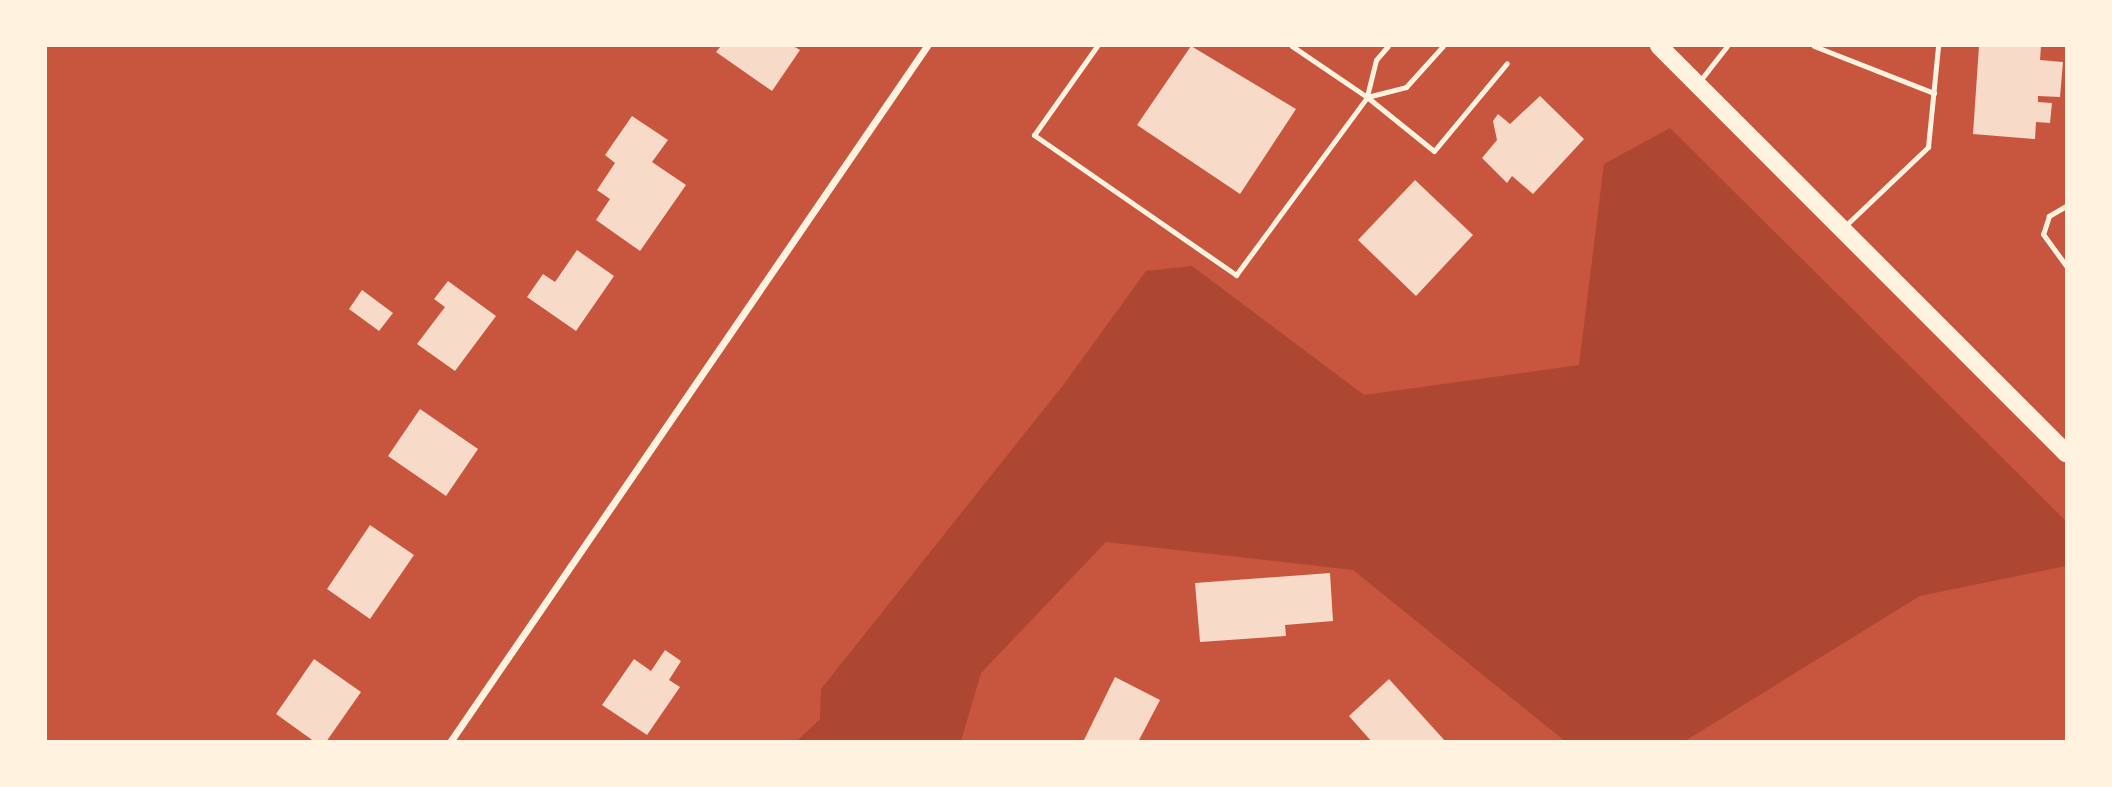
<!DOCTYPE html>
<html>
<head>
<meta charset="utf-8">
<style>
  body { margin:0 }
  #map { position:relative; width:2112px; height:787px; overflow:hidden; background:#c8553d; font-family:"Archivo Narrow",sans-serif }
  div>[style] { position:absolute }
  .green>* { inset:0; background:#ae4732 }
  .building>* { inset:0; background:#f7dbc8 }
  .service>* { height:5px; margin:-2.5px; padding:0 2.5px; transform-origin:2.5px; border-radius:2.5px; background:#fff3e0 }
  .minor>* { height:7px; margin:-3.5px; padding:0 3.5px; transform-origin:3.5px; border-radius:3.5px; background:#fff3e0 }
  .primary>* { height:18px; margin:-9px; padding:0 9px; transform-origin:9px; border-radius:9px; background:#fff3e0 }
  span { translate:-50% -50%; white-space:nowrap; text-align:center; line-height:1.15; -webkit-text-stroke:5px #fff3e0; paint-order:stroke }
  .frame { position:absolute; inset:0; border:47px solid #fff3e0; pointer-events:none }
</style>
</head>
<body>
<div id="map">
  <div class="green">
    <i style="clip-path:polygon(1670px 128px,2066px 521px,2066px 566px,1920px 596px,1685px 741px,1566px 742px,1353px 570px,1106px 542px,981px 673px,961px 741px,797px 741px,820px 719px,821px 689px,1064px 384px,1146px 271px,1192px 266px,1364px 395px,1579px 365px,1604px 164px)"></i>
  </div>
  <div class="building">
    <i style="clip-path:polygon(721px 46px,793px 46px,800px 50px,772px 91px,716px 52px)"></i>
    <i style="clip-path:polygon(1191px 46px,1296px 109px,1240px 194px,1137px 125px)"></i>
    <i style="clip-path:polygon(1979px 46px,2041px 46px,2040px 60px,2063px 62px,2060px 97px,2038px 96px,2038px 102px,2052px 103px,2050px 123px,2036px 122px,2035px 139px,1973px 134px)"></i>
    <i style="clip-path:polygon(1540px 96px,1584px 139px,1533px 194px,1512px 176px,1507px 183px,1482px 158px,1497px 140px,1493px 121px,1498px 114px,1510px 124px)"></i>
    <i style="clip-path:polygon(632px 116px,668px 140px,652px 162px,686px 185px,640px 251px,596px 220px,610px 199px,597px 190px,615px 163px,605px 155px)"></i>
    <i style="clip-path:polygon(1415px 180px,1473px 235px,1416px 296px,1358px 240px)"></i>
    <i style="clip-path:polygon(577px 250px,614px 276px,576px 331px,527px 297px,543px 274px,555px 282px)"></i>
    <i style="clip-path:polygon(448px 281px,496px 316px,455px 371px,417px 344px,445px 307px,434px 299px)"></i>
    <i style="clip-path:polygon(362px 290px,393px 313px,379px 331px,349px 309px)"></i>
    <i style="clip-path:polygon(420px 409px,478px 449px,446px 496px,388px 456px)"></i>
    <i style="clip-path:polygon(370px 525px,414px 555px,370px 619px,327px 589px)"></i>
    <i style="clip-path:polygon(1330px 573px,1333px 621px,1285px 625px,1286px 636px,1200px 642px,1195px 583px)"></i>
    <i style="clip-path:polygon(665px 650px,681px 661px,669px 680px,680px 687px,647px 735px,602px 705px,634px 659px,651px 671px)"></i>
    <i style="clip-path:polygon(314px 659px,361px 692px,326px 742px,315px 742px,276px 714px)"></i>
    <i style="clip-path:polygon(1115px 677px,1160px 700px,1138px 742px,1083px 742px)"></i>
    <i style="clip-path:polygon(1389px 679px,1446px 742px,1372px 742px,1349px 716px)"></i>
  </div>
  <div class="service">
    <i style="left:1097px;top:46px;width:109px;rotate:125.3deg"></i>
    <i style="left:1034px;top:135px;width:246px;rotate:34.7deg"></i>
    <i style="left:1236px;top:275px;width:221px;rotate:-53.6deg"></i>
    <i style="left:1367px;top:97px;width:91px;rotate:-145.8deg"></i>
    <i style="left:1388px;top:46px;width:18px;rotate:131deg"></i>
    <i style="left:1376px;top:60px;width:38px;rotate:104deg"></i>
    <i style="left:1367px;top:97px;width:40px;rotate:-14.4deg"></i>
    <i style="left:1406px;top:87px;width:55px;rotate:-47.9deg"></i>
    <i style="left:1814px;top:46px;width:129px;rotate:21.4deg"></i>
    <i style="left:1699px;top:82px;width:46px;rotate:-52.1deg"></i>
    <i style="left:1367px;top:97px;width:86px;rotate:38.9deg"></i>
    <i style="left:1434px;top:151px;width:114px;rotate:-50.3deg"></i>
    <i style="left:2066px;top:206px;width:20px;rotate:150deg"></i>
    <i style="left:2049px;top:216px;width:19px;rotate:108deg"></i>
    <i style="left:2043px;top:234px;width:39px;rotate:54deg"></i>
    <i style="left:1845px;top:226px;width:115px;rotate:-43.6deg"></i>
    <i style="left:1928px;top:147px;width:101px;rotate:-84.3deg"></i>
  </div>
  <div class="minor">
    <i style="left:450px;top:742px;width:844px;rotate:-55.58deg"></i>
  </div>
  <div class="primary">
    <i style="left:1659px;top:46px;width:576px;rotate:45deg"></i>
  </div>
  <div class="frame"></div>
</div>
</body>
</html>
